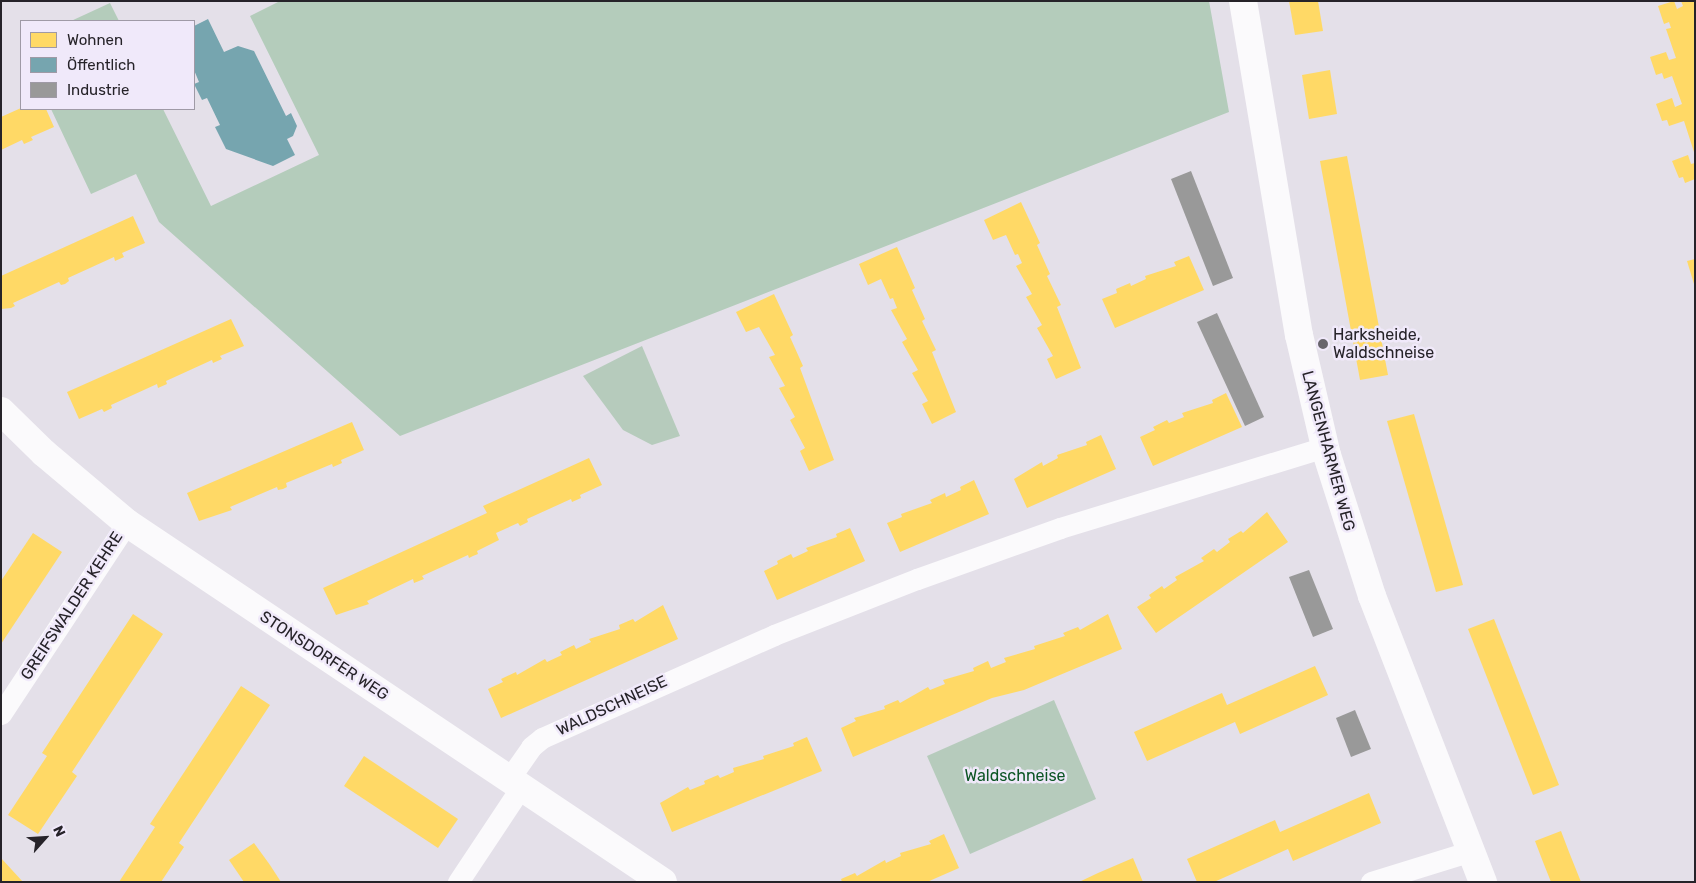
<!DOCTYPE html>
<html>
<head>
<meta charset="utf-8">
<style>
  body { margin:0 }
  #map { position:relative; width:1696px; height:883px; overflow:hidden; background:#e4e0e9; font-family:Rubik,sans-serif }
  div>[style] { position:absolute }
  .green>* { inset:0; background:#b6cbbc }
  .forest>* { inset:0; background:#b4ccbb }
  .homes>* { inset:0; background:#ffd966 }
  .public>* { inset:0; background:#76a5af }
  .industry>* { inset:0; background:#999 }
  .street>* { height:21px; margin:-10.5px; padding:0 10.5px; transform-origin:10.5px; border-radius:10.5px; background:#fbfafc }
  .secondary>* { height:28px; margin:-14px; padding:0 14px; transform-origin:14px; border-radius:14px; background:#fbfafc }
  .dots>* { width:14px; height:14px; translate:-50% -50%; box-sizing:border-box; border:2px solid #f0e9fa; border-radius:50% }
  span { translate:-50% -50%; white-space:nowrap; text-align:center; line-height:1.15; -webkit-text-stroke:5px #f0e9fa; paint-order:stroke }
  .poi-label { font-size:16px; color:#262329 }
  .left { translate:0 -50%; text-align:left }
  .street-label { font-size:16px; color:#262329 }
  .park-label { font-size:16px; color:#0d5525 }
  .frame { position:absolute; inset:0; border:2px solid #262329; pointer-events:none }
  .legend { position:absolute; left:20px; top:20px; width:175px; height:90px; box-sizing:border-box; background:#f0e9fa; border:1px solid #9f9aa6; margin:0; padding:6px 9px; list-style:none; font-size:15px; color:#262329 }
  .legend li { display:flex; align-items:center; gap:10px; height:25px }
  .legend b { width:25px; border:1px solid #9f9aa6 }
  .north { position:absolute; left:20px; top:813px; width:50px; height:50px; -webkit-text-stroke:4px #f0e9fa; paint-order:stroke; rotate:64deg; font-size:14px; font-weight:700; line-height:20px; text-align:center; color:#262329 }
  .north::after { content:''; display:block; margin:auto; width:18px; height:22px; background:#262329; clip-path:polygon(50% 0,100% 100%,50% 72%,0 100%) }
</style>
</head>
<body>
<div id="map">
  <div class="green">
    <i style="clip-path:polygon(642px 346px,680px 436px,652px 445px,623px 430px,583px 376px)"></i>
    <i style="clip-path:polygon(1054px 700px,1096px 799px,970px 854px,927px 756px)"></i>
  </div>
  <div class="forest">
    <i style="clip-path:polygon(280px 1px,1209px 1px,1229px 112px,400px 436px,159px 222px,136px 174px,91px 194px,51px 109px,163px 109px,211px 206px,319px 155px,250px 16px)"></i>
    <i style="clip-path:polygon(110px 3px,119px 21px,71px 21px)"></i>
  </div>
  <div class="homes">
    <i style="clip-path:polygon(1289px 1px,1318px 1px,1323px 31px,1295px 35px)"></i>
    <i style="clip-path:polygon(1674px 1px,1677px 9px,1683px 6px,1681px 1px,1695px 1px,1694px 152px,1684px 121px,1669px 126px,1667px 120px,1662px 121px,1656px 104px,1672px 98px,1675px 107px,1682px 104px,1672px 76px,1664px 79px,1662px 73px,1656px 75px,1650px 57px,1666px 52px,1669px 60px,1676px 58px,1666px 29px,1671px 28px,1669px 22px,1664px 24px,1658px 6px)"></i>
    <i style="clip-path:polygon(1330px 70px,1337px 114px,1309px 119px,1302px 75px)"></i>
    <i style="clip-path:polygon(21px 108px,46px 109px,54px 127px,31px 137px,33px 140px,24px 144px,22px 140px,1px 150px,1px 117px)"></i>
    <i style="clip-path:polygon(1688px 155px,1691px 164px,1695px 163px,1695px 179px,1685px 183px,1683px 177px,1679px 178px,1672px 161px)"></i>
    <i style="clip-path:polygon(1347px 156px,1388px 375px,1360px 380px,1320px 161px)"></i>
    <i style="clip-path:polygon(1021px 202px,1040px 243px,1037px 245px,1050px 274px,1047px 276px,1061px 305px,1057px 307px,1081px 368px,1056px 379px,1047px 359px,1053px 356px,1037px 328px,1042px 325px,1026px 297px,1032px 294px,1016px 266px,1022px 263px,1018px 254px,1015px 255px,1006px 235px,993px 240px,984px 220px)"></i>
    <i style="clip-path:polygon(133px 216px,145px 243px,122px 253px,124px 257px,115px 261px,114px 257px,68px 278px,69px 281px,65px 284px,61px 285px,59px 282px,13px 303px,15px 306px,11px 308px,1px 309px,1px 276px)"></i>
    <i style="clip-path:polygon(897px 247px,915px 288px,912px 290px,925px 319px,922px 321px,936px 350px,932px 352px,956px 412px,932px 424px,922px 404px,928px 401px,912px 373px,918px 370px,902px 342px,907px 339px,891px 310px,897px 308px,893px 298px,890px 299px,881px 279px,868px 285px,859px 264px)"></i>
    <i style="clip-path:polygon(1189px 256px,1204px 290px,1115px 328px,1102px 299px,1117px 293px,1116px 289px,1130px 283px,1131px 286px,1146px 279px,1145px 276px,1176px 266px,1174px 262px)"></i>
    <i style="clip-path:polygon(1695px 259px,1695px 284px,1694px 284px,1687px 261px)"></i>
    <i style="clip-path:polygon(774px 294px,793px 335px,790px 337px,803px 366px,800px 368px,834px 460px,809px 471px,800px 451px,805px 448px,790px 420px,795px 417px,779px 388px,785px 386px,769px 357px,775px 355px,759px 327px,746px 332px,736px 312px)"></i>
    <i style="clip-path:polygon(231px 319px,244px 346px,220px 356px,222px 359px,213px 363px,212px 360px,166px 381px,167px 384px,158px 388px,157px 384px,111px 405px,112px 408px,104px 412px,102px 409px,79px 419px,67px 392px)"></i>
    <i style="clip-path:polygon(1226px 393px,1242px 427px,1153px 466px,1140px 437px,1155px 430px,1153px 427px,1167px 420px,1169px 423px,1184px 417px,1182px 413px,1213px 403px,1212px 400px)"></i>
    <i style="clip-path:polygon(1414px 414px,1463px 585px,1436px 592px,1387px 421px)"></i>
    <i style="clip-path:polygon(352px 422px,364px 450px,341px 460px,342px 463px,333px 467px,332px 464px,286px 483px,287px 487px,283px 489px,278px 490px,277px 487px,230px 507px,232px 510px,199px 521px,187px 493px)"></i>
    <i style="clip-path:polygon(1101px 435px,1116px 469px,1027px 508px,1014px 479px,1042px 462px,1043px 466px,1058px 458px,1057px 455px,1087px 445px,1086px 442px)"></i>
    <i style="clip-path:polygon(589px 458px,602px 485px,580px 495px,581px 498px,572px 502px,571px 499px,527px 519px,528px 522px,520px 526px,518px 523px,496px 533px,499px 540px,477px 551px,478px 554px,473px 556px,469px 558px,468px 555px,422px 576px,424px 579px,414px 583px,413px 579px,367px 601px,369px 604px,336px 615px,323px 588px,487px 513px,483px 506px)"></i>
    <i style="clip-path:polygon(974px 480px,989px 514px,900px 552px,887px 523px,902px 517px,901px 514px,932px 503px,930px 500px,945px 493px,946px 497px,961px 490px,960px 487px)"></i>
    <i style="clip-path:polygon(1267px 512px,1288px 542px,1156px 633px,1137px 607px,1151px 598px,1149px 595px,1162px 586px,1164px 589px,1177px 580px,1175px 577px,1204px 561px,1201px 558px,1214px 549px,1217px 552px,1230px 542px,1228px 539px,1241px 531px,1243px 533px)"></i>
    <i style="clip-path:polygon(850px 528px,865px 561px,777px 600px,764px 571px,778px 564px,777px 561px,791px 554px,793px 558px,808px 551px,806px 548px,837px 537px,836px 534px)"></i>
    <i style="clip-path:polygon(33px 533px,62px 552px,1px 644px,1px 581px)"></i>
    <i style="clip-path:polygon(663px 605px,678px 639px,501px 718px,488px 689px,503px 682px,501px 679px,516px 672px,517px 675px,545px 659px,547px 662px,562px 655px,560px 652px,574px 645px,576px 649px,591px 642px,589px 639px,620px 629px,619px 625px,633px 619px,635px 622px)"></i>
    <i style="clip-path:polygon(133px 614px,163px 634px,72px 772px,77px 776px,38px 834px,8px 815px,47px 756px,42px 753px)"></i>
    <i style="clip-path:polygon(1108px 614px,1122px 649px,1024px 690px,992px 698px,853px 757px,841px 728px,856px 721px,854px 718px,885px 709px,884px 706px,898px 700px,900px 703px,928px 687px,930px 690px,945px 684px,943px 680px,974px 671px,973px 668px,988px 661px,991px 668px,1006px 662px,1004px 658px,1035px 649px,1034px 646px,1065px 636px,1063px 633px,1078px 627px,1080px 630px)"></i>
    <i style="clip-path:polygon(1494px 619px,1559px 785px,1533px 795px,1468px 629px)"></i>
    <i style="clip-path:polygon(1315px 666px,1328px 695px,1240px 734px,1235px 722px,1147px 761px,1134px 732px,1222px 693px,1227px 705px)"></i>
    <i style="clip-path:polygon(241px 686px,270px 705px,179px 843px,184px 847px,161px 882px,119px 882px,155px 827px,150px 824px)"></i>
    <i style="clip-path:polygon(807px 737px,822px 771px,672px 832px,660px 803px,688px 787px,690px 790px,705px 784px,704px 781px,718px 775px,720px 778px,734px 772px,733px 768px,764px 759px,763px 756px,794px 746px,793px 743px)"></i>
    <i style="clip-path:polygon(364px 756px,458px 819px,438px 848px,344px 786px)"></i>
    <i style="clip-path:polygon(1369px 793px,1381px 823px,1293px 861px,1288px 849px,1214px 882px,1197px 882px,1187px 859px,1275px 820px,1280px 832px)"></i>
    <i style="clip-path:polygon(1561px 831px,1569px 852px,1581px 882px,1551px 882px,1543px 862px,1535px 841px)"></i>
    <i style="clip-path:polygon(944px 834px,959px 868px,927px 882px,842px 882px,841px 879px,855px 873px,857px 876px,885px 860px,886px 863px,901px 856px,900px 853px,931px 844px,929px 841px)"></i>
    <i style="clip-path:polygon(254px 843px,270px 865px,281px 882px,244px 882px,229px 860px)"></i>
    <i style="clip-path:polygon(1px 858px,23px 882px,1px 882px)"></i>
    <i style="clip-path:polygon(1133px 858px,1143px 882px,1079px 882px,1098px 873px)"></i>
  </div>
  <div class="public">
    <i style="clip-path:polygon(208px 19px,224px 52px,238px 46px,254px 51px,286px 116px,291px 113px,297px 126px,293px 136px,287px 139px,295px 155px,273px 166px,226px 149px,215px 127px,220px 125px,207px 98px,202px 100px,194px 84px,199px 82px,194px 70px,194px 26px)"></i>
  </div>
  <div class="industry">
    <i style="clip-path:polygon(1191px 171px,1233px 278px,1213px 286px,1171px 179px)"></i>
    <i style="clip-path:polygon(1217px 313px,1264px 417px,1245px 426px,1197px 322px)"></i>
    <i style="clip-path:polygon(1309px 570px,1333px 629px,1313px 637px,1289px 577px)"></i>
    <i style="clip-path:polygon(1355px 710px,1371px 749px,1351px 757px,1336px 718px)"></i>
  </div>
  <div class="street">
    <i style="left:1px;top:714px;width:229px;rotate:-56.6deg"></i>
    <i style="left:509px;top:779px;width:39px;rotate:-55deg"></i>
    <i style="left:531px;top:747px;width:14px;rotate:-39deg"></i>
    <i style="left:542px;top:738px;width:254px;rotate:-23.9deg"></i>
    <i style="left:774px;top:635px;width:154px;rotate:-21.4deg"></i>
    <i style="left:917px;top:579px;width:152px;rotate:-19.6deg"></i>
    <i style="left:1060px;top:528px;width:277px;rotate:-17deg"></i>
    <i style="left:458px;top:882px;width:114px;rotate:-56.4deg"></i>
    <i style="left:1371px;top:882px;width:105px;rotate:-17.2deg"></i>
  </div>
  <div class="secondary">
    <i style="left:1243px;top:1px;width:339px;rotate:80.5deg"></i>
    <i style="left:1299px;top:335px;width:123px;rotate:76.9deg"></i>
    <i style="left:1327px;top:455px;width:148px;rotate:72.3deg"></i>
    <i style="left:1372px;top:596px;width:307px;rotate:68.8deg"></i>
    <i style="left:1px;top:411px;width:60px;rotate:44.3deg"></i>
    <i style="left:44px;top:453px;width:109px;rotate:40.1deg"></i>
    <i style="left:127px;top:523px;width:645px;rotate:33.81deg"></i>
  </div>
  <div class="dots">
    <i style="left:1323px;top:344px;background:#68656c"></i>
  </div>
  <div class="poi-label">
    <span class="left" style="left:1333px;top:344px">Harksheide,<br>Waldschneise</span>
  </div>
  <div class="street-label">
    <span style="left:1328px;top:451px;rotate:75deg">LANGENHARMER WEG</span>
    <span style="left:72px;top:606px;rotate:-57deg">GREIFSWALDER KEHRE</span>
    <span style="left:324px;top:656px;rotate:33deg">STONSDORFER WEG</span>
    <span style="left:612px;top:706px;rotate:-25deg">WALDSCHNEISE</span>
  </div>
  <div class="park-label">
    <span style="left:1015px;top:776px">Waldschneise</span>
  </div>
  <div class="frame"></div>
  <ul class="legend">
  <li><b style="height:14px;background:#ffd966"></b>Wohnen</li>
  <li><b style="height:14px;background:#76a5af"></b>Öffentlich</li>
  <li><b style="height:14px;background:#999"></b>Industrie</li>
  </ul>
  <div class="north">N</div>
</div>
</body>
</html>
